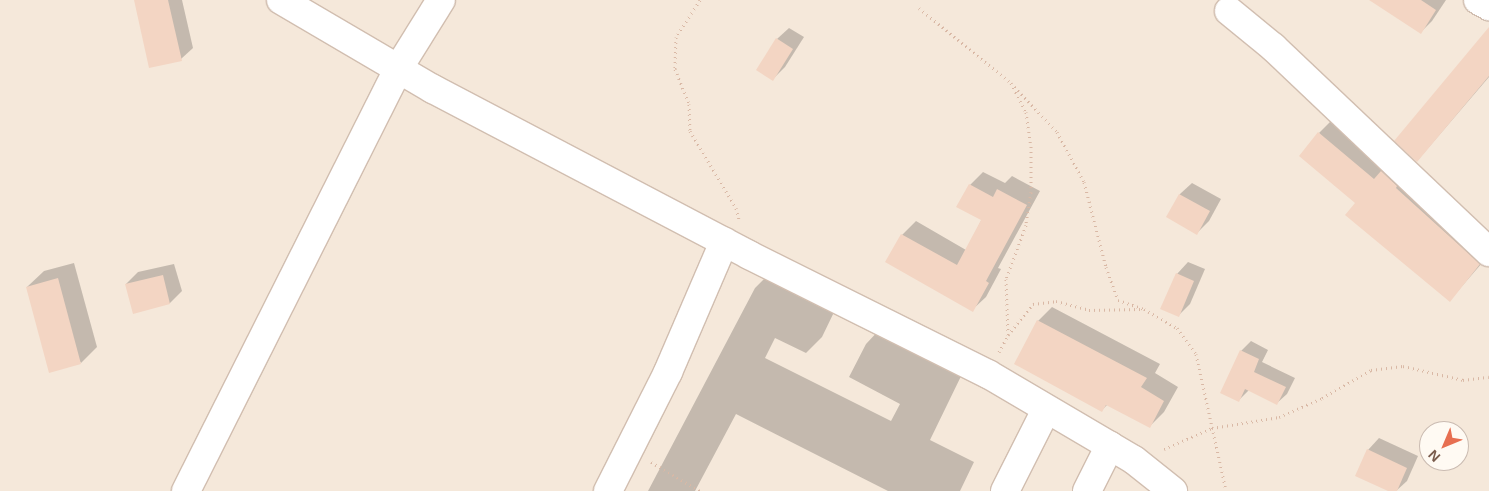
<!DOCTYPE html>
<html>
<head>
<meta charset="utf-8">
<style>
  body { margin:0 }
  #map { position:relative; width:1489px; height:491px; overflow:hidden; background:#fdf6ec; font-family:Helvetica,sans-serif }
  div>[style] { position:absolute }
  .residential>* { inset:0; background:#f5e8da }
  .shadow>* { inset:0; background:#0003 }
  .building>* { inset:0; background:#f3d5c3 }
  .path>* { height:3px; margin-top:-1.5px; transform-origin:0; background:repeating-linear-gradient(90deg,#d9b8a5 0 1px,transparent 0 5px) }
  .roads { filter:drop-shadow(1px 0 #d1beb0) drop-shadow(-1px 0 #d1beb0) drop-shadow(0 1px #d1beb0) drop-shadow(0 -1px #d1beb0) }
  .minor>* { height:28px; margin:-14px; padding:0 14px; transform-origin:14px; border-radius:14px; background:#fff }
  span { translate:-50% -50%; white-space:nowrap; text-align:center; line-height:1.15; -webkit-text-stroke:4.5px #fffaf3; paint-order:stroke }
  .north { position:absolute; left:1419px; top:421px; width:50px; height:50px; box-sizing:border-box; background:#fffaf3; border:1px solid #cabbb1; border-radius:50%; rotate:225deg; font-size:14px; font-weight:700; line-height:20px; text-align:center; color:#7a5c4d }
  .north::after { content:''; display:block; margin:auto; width:18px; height:22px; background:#e76f51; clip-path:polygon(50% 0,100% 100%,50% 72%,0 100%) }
</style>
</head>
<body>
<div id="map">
  <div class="residential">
    <i style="clip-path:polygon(evenodd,0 0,1489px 0,1489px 491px,0 491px,0 0,1429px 431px,1459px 431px,1459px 461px,1429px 461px,1429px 431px)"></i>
  </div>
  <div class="shadow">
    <i style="clip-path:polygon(135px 0,182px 0,193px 48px,181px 59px)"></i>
    <i style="clip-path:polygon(1371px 0,1446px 0,1432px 21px,1421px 32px)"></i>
    <i style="clip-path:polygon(789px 28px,804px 37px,785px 67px,773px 79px,777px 39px)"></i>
    <i style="clip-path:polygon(1489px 30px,1489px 77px,1417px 161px)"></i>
    <i style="clip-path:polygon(1334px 118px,1489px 255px,1450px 300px,1357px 203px,1319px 133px)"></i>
    <i style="clip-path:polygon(983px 172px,1005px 183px,1012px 176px,1040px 191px,998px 268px,1001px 269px,986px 297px,972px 310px,887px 262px,902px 235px,916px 221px,966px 250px,982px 219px,970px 185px)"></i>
    <i style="clip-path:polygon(1192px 183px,1221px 199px,1209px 221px,1197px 233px,1168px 217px,1180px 194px)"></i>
    <i style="clip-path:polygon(1188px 262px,1205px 269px,1190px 304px,1178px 316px,1177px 274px)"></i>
    <i style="clip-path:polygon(74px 263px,97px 347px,81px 363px,27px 287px,44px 271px)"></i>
    <i style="clip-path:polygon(174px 264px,182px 291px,170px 303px,134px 312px,126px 284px,138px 272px)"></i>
    <i style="clip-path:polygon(771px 272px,837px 306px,822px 337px,806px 353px,775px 338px,765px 358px,891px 421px,900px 404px,849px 377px,866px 344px,882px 327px,965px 368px,930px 440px,974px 462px,960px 491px,888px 491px,736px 414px,695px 491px,648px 491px,755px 288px)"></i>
    <i style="clip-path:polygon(1052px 307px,1160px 364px,1155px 373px,1178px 387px,1164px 412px,1150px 426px,1108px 404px,1102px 410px,1016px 364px,1038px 321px)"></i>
    <i style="clip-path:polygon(1251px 341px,1268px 350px,1262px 362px,1295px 378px,1287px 394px,1277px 403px,1249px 390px,1239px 400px,1241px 351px)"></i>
    <i style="clip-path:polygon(1379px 438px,1418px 456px,1407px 481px,1396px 491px,1391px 491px,1368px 450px)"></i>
  </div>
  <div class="building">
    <i style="clip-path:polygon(134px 0,168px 0,182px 61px,149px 68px)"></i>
    <i style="clip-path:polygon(1369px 0,1421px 0,1436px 10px,1421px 34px)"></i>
    <i style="clip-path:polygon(1489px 27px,1489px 76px,1417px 162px,1394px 141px)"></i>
    <i style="clip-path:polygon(776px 38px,793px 49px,773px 81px,756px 70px)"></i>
    <i style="clip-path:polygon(1318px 132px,1374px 179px,1381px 171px,1397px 186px,1396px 188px,1480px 264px,1450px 302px,1345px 215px,1355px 203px,1299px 156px)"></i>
    <i style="clip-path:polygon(969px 184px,993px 197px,997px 189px,1027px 205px,986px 281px,989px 283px,973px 312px,885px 262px,901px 234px,957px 265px,981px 220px,956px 207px)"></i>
    <i style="clip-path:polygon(1179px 194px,1210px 211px,1197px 235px,1166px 217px)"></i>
    <i style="clip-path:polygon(1176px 273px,1194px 281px,1179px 317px,1160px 309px)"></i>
    <i style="clip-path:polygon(163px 275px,170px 304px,133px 314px,125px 284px)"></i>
    <i style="clip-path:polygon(58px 278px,81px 364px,49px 373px,26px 287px)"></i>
    <i style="clip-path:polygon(1037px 320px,1147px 378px,1141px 387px,1164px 401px,1150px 428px,1106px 405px,1102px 412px,1014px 364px)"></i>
    <i style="clip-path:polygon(1240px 350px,1259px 359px,1254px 372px,1286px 387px,1277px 405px,1245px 389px,1239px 402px,1220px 393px)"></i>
    <i style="clip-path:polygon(1367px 449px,1407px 468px,1397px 491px,1388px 491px,1355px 476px)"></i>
  </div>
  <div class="path">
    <i style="left:700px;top:0;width:44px;rotate:123deg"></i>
    <i style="left:676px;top:37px;width:32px;rotate:92deg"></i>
    <i style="left:675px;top:69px;width:38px;rotate:68deg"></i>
    <i style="left:689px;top:104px;width:27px;rotate:88deg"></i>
    <i style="left:690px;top:131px;width:90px;rotate:59.1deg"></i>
    <i style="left:736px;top:208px;width:11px;rotate:75deg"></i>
    <i style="left:919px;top:8px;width:119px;rotate:39.2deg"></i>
    <i style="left:1011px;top:83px;width:33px;rotate:63deg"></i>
    <i style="left:1026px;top:112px;width:34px;rotate:82deg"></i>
    <i style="left:1031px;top:146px;width:46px;rotate:90deg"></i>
    <i style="left:1031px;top:192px;width:33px;rotate:99deg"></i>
    <i style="left:1026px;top:225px;width:58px;rotate:110.3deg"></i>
    <i style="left:1006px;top:279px;width:56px;rotate:88deg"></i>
    <i style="left:1011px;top:83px;width:67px;rotate:46.8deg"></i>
    <i style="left:1057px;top:132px;width:57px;rotate:61.6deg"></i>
    <i style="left:1084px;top:182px;width:88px;rotate:75.5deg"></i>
    <i style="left:1106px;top:267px;width:35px;rotate:70deg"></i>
    <i style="left:1118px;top:300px;width:28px;rotate:19deg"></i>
    <i style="left:1144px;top:309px;width:38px;rotate:30deg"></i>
    <i style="left:1177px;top:328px;width:32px;rotate:54deg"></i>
    <i style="left:1196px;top:354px;width:140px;rotate:77.6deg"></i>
    <i style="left:999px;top:352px;width:19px;rotate:-62deg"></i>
    <i style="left:1008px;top:335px;width:40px;rotate:-51deg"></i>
    <i style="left:1033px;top:304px;width:23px;rotate:-7deg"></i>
    <i style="left:1056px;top:301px;width:34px;rotate:15deg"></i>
    <i style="left:1089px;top:310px;width:52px;rotate:-1.1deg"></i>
    <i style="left:1164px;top:449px;width:52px;rotate:-23.6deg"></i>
    <i style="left:1212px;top:428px;width:68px;rotate:-9.3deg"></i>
    <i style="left:1279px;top:417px;width:47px;rotate:-23.8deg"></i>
    <i style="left:1322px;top:398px;width:56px;rotate:-29.7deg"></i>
    <i style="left:1371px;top:370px;width:32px;rotate:-7deg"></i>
    <i style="left:1403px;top:366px;width:62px;rotate:13.1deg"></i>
    <i style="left:1463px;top:380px;width:26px;rotate:-7deg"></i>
    <i style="left:651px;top:462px;width:57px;rotate:30.6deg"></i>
  </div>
  <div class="roads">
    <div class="minor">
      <i style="left:281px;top:0;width:176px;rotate:30.4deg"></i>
      <i style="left:433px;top:89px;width:357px;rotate:27.7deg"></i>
      <i style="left:749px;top:255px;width:267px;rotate:26.5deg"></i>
      <i style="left:988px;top:374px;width:169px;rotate:30.5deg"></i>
      <i style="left:1134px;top:460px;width:50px;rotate:38.5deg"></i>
      <i style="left:1478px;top:0;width:13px;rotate:29deg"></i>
      <i style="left:1229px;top:11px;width:57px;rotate:39.3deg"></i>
      <i style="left:1273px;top:47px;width:298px;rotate:43.5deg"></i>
      <i style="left:186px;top:491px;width:472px;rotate:-63.3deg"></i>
      <i style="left:398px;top:69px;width:81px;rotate:-58.1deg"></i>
      <i style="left:608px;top:491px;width:133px;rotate:-63.2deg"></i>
      <i style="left:668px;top:372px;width:142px;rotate:-66.7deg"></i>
      <i style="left:1005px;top:491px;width:91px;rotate:-63.2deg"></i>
      <i style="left:1087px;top:491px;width:51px;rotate:-63.4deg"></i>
    </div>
  </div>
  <div class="north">N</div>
</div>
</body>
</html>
